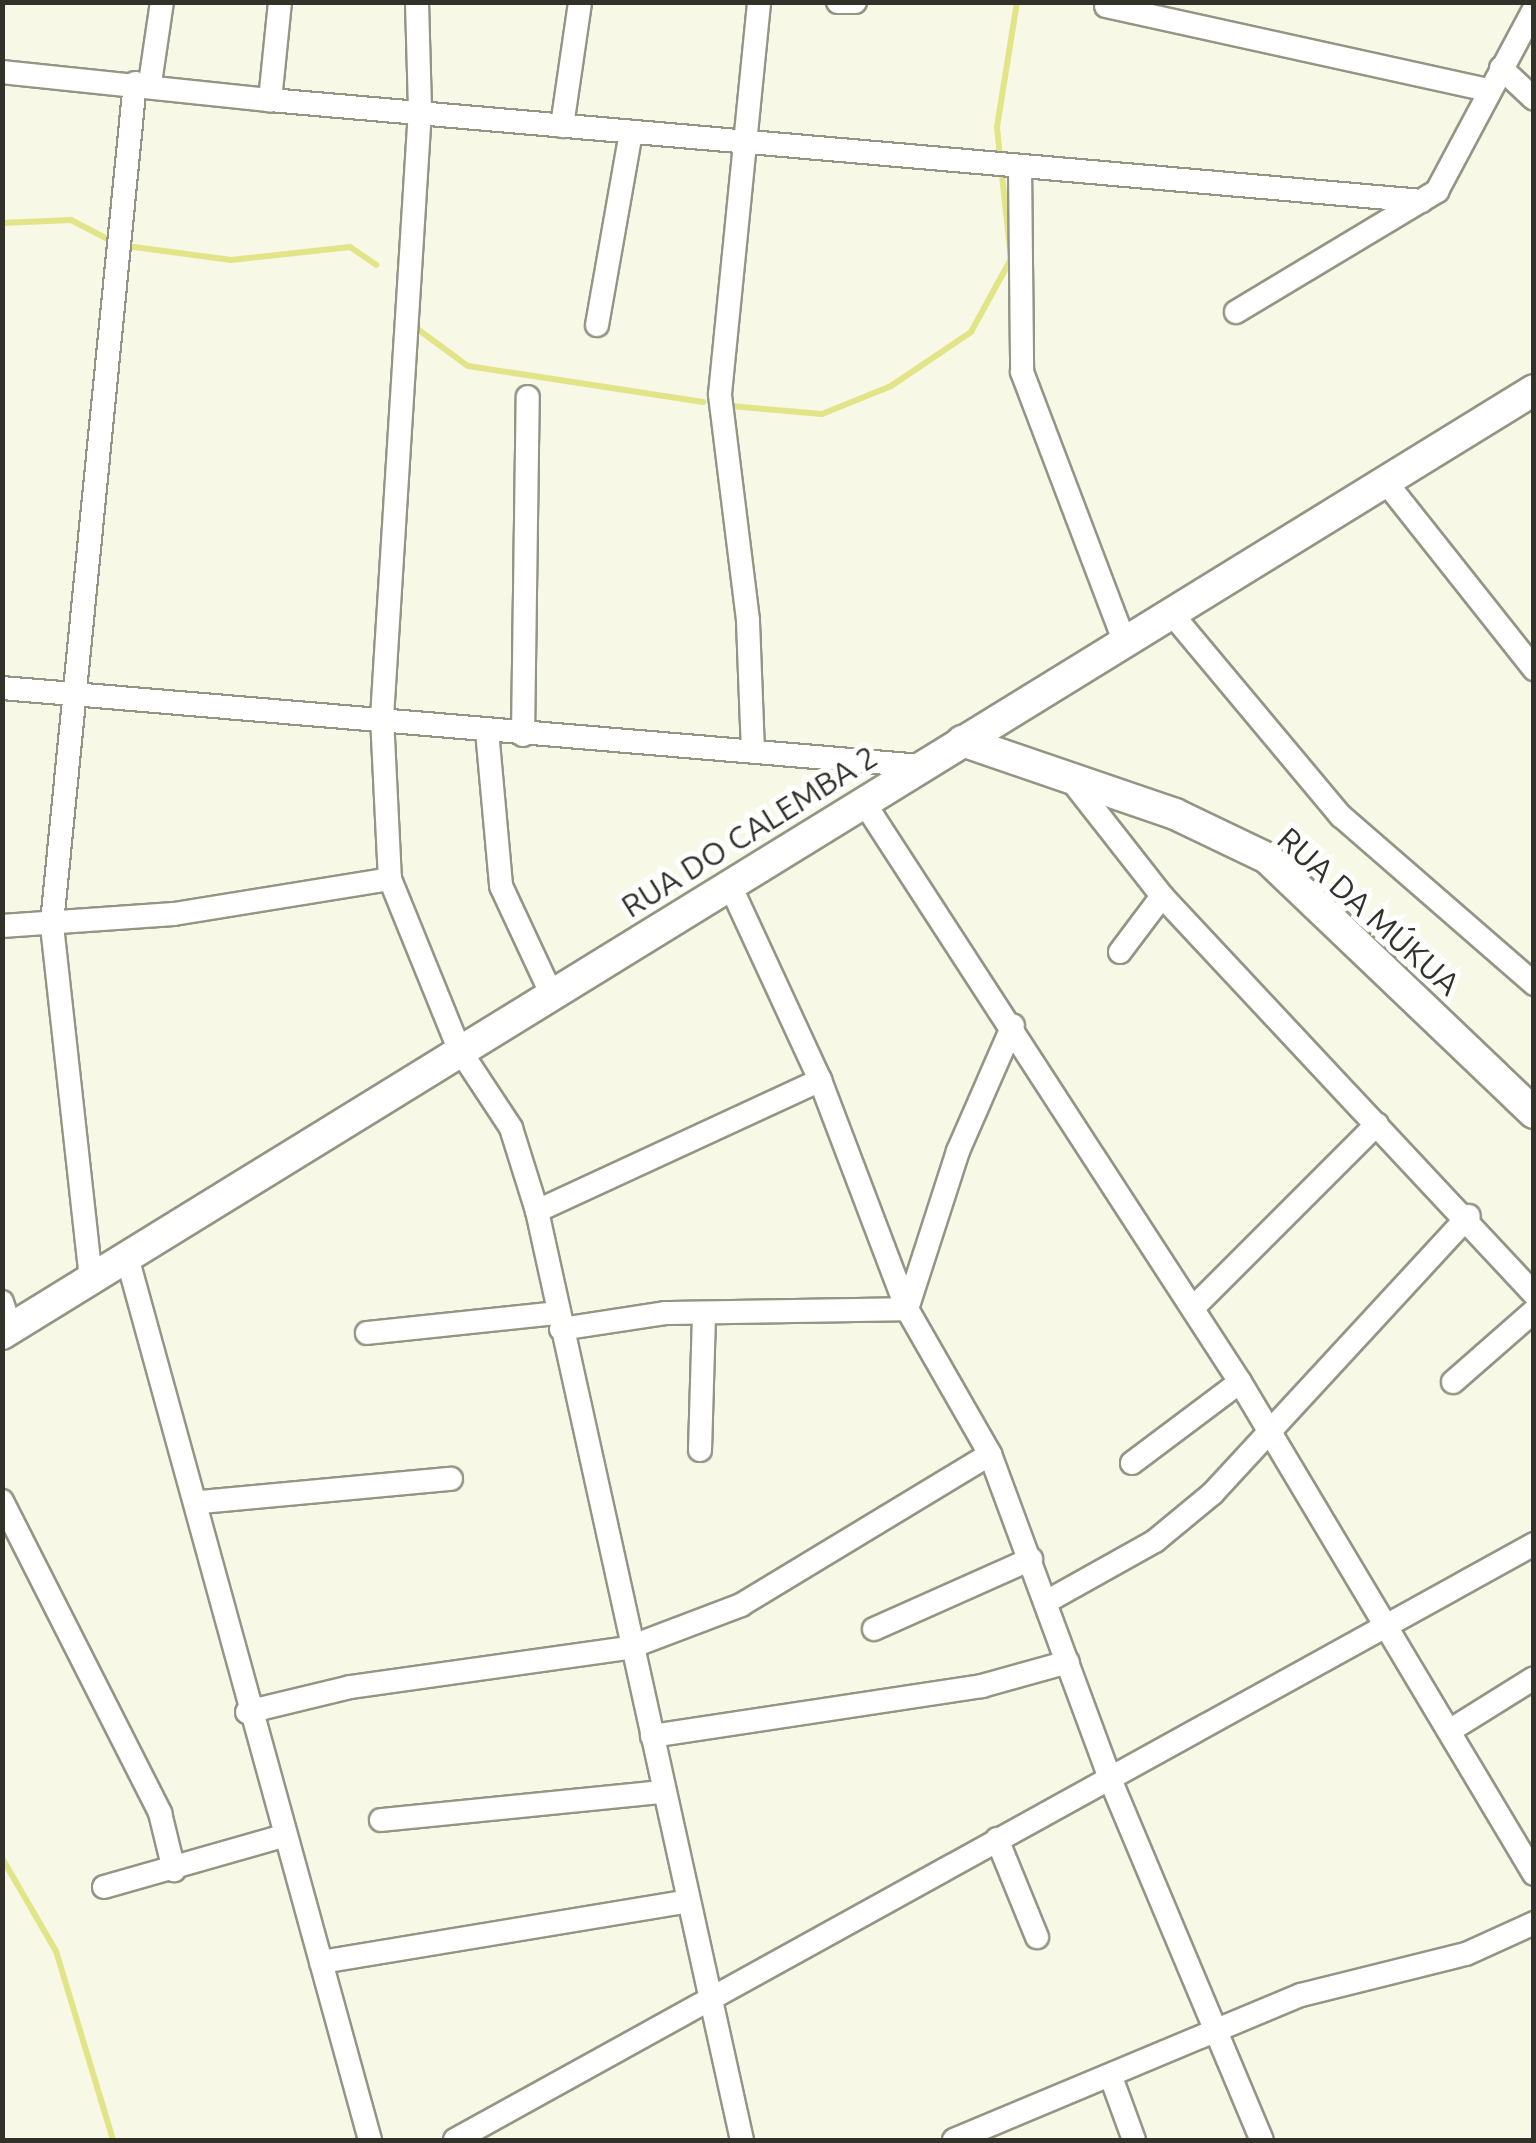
<!DOCTYPE html>
<html>
<head>
<meta charset="utf-8">
<style>
  body { margin:0 }
  #map { position:relative; width:1536px; height:2143px; overflow:hidden; background:#f7f8e5; font-family:Ubuntu,sans-serif }
  div>[style] { position:absolute }
  .stream>* { height:6px; margin:-3px; padding:0 3px; transform-origin:3px; border-radius:3px; background:#e2e587 }
  .roads { filter:drop-shadow(2px 0 #949584) drop-shadow(-2px 0 #949584) drop-shadow(0 2px #949584) drop-shadow(0 -2px #949584) }
  .street>* { height:22px; margin:-11px; padding:0 11px; transform-origin:11px; border-radius:11px; background:#fff }
  .secondary>* { height:30px; margin:-15px; padding:0 15px; transform-origin:15px; border-radius:15px; background:#fff }
  span { translate:-50% -50%; white-space:nowrap; text-align:center; line-height:1.15; -webkit-text-stroke:10px #fff; paint-order:stroke }
  .street-label { font-size:32px; color:#32322b }
  .frame { position:absolute; inset:0; border:5px solid #32322b; pointer-events:none }
</style>
</head>
<body>
<div id="map">
  <div class="stream">
    <i style="left:2px;top:223px;width:69px;rotate:-2.5deg"></i>
    <i style="left:71px;top:220px;width:54px;rotate:27.5deg"></i>
    <i style="left:119px;top:245px;width:113px;rotate:7.6deg"></i>
    <i style="left:231px;top:260px;width:120px;rotate:-6.2deg"></i>
    <i style="left:350px;top:247px;width:32px;rotate:34deg"></i>
    <i style="left:416px;top:328px;width:64px;rotate:36.2deg"></i>
    <i style="left:468px;top:366px;width:238px;rotate:8.7deg"></i>
    <i style="left:731px;top:406px;width:91px;rotate:5deg"></i>
    <i style="left:822px;top:414px;width:74px;rotate:-22.1deg"></i>
    <i style="left:891px;top:386px;width:97px;rotate:-34deg"></i>
    <i style="left:971px;top:332px;width:83px;rotate:-61.3deg"></i>
    <i style="left:1011px;top:259px;width:133px;rotate:-96.1deg"></i>
    <i style="left:997px;top:127px;width:127px;rotate:-80.9deg"></i>
    <i style="left:2px;top:1858px;width:108px;rotate:59.9deg"></i>
    <i style="left:56px;top:1951px;width:197px;rotate:73.2deg"></i>
  </div>
  <div class="roads">
    <div class="street">
      <i style="left:280px;top:2px;width:99px;rotate:95.8deg"></i>
      <i style="left:270px;top:100px;width:1156px;rotate:5.01deg"></i>
      <i style="left:417px;top:2px;width:108px;rotate:88.4deg"></i>
      <i style="left:420px;top:110px;width:608px;rotate:93.58deg"></i>
      <i style="left:382px;top:717px;width:162px;rotate:87.2deg"></i>
      <i style="left:390px;top:879px;width:183px;rotate:67.9deg"></i>
      <i style="left:459px;top:1049px;width:95px;rotate:56.6deg"></i>
      <i style="left:511px;top:1128px;width:87px;rotate:72.6deg"></i>
      <i style="left:537px;top:1211px;width:951px;rotate:77.56deg"></i>
      <i style="left:838px;top:2px;width:17px"></i>
      <i style="left:1106px;top:6px;width:392px;rotate:12.4deg"></i>
      <i style="left:1501px;top:68px;width:45px;rotate:43.2deg"></i>
      <i style="left:2px;top:72px;width:269px;rotate:6deg"></i>
      <i style="left:150px;top:83px;width:82px;rotate:-81.6deg"></i>
      <i style="left:562px;top:126px;width:125px;rotate:-81.7deg"></i>
      <i style="left:1020px;top:166px;width:206px;rotate:89.4deg"></i>
      <i style="left:1022px;top:372px;width:288px;rotate:69.2deg"></i>
      <i style="left:1236px;top:312px;width:235px;rotate:-31deg"></i>
      <i style="left:1437px;top:191px;width:206px;rotate:-61.9deg"></i>
      <i style="left:597px;top:325px;width:196px;rotate:-80deg"></i>
      <i style="left:1385px;top:481px;width:240px;rotate:51.6deg"></i>
      <i style="left:1171px;top:613px;width:265px;rotate:50.1deg"></i>
      <i style="left:1341px;top:816px;width:256px;rotate:41deg"></i>
      <i style="left:2px;top:688px;width:922px;rotate:4.85deg"></i>
      <i style="left:487px;top:731px;width:156px;rotate:84.8deg"></i>
      <i style="left:501px;top:886px;width:118px;rotate:65deg"></i>
      <i style="left:523px;top:735px;width:338px;rotate:-89.2deg"></i>
      <i style="left:753px;top:752px;width:132px;rotate:-92.2deg"></i>
      <i style="left:748px;top:620px;width:228px;rotate:-97.1deg"></i>
      <i style="left:720px;top:394px;width:394px;rotate:-84.3deg"></i>
      <i style="left:1068px;top:776px;width:152px;rotate:51.9deg"></i>
      <i style="left:1162px;top:896px;width:545px;rotate:46.93deg"></i>
      <i style="left:863px;top:801px;width:693px;rotate:57.02deg"></i>
      <i style="left:1240px;top:1382px;width:573px;rotate:59.14deg"></i>
      <i style="left:729px;top:883px;width:217px;rotate:65.2deg"></i>
      <i style="left:820px;top:1080px;width:245px;rotate:69.2deg"></i>
      <i style="left:907px;top:1309px;width:167px;rotate:60.2deg"></i>
      <i style="left:990px;top:1454px;width:346px;rotate:69.7deg"></i>
      <i style="left:1110px;top:1779px;width:392px;rotate:67.2deg"></i>
      <i style="left:2px;top:926px;width:172px;rotate:-4deg"></i>
      <i style="left:174px;top:914px;width:219px;rotate:-9.2deg"></i>
      <i style="left:1120px;top:952px;width:70px;rotate:-53.1deg"></i>
      <i style="left:537px;top:1211px;width:312px;rotate:-24.8deg"></i>
      <i style="left:127px;top:1257px;width:916px;rotate:74.61deg"></i>
      <i style="left:91px;top:1279px;width:358px;rotate:-96.3deg"></i>
      <i style="left:52px;top:923px;width:844px;rotate:-84.36deg"></i>
      <i style="left:2px;top:1302px;width:28px;rotate:72deg"></i>
      <i style="left:1193px;top:1308px;width:260px;rotate:-45deg"></i>
      <i style="left:561px;top:1329px;width:105px;rotate:-8.7deg"></i>
      <i style="left:665px;top:1313px;width:242px;rotate:-0.9deg"></i>
      <i style="left:907px;top:1309px;width:166px;rotate:-72.1deg"></i>
      <i style="left:958px;top:1151px;width:137px;rotate:-66.4deg"></i>
      <i style="left:367px;top:1333px;width:191px;rotate:-6deg"></i>
      <i style="left:1453px;top:1382px;width:108px;rotate:-41.2deg"></i>
      <i style="left:700px;top:1450px;width:137px;rotate:-88.3deg"></i>
      <i style="left:1132px;top:1463px;width:135px;rotate:-36.9deg"></i>
      <i style="left:2px;top:1501px;width:350px;rotate:63.1deg"></i>
      <i style="left:160px;top:1813px;width:59px;rotate:76.2deg"></i>
      <i style="left:201px;top:1502px;width:251px;rotate:-5.3deg"></i>
      <i style="left:1046px;top:1602px;width:125px;rotate:-29.2deg"></i>
      <i style="left:1155px;top:1541px;width:75px;rotate:-39.6deg"></i>
      <i style="left:1213px;top:1493px;width:377px;rotate:-47.3deg"></i>
      <i style="left:874px;top:1629px;width:172px;rotate:-24deg"></i>
      <i style="left:247px;top:1712px;width:106px;rotate:-13.6deg"></i>
      <i style="left:350px;top:1687px;width:281px;rotate:-8deg"></i>
      <i style="left:628px;top:1648px;width:121px;rotate:-20.8deg"></i>
      <i style="left:741px;top:1605px;width:291px;rotate:-31.2deg"></i>
      <i style="left:1449px;top:1731px;width:100px;rotate:-31.9deg"></i>
      <i style="left:652px;top:1736px;width:334px;rotate:-8.6deg"></i>
      <i style="left:982px;top:1686px;width:89px;rotate:-15.6deg"></i>
      <i style="left:381px;top:1820px;width:282px;rotate:-5.7deg"></i>
      <i style="left:997px;top:1839px;width:106px;rotate:67.8deg"></i>
      <i style="left:104px;top:1887px;width:189px;rotate:-15.9deg"></i>
      <i style="left:321px;top:1962px;width:368px;rotate:-9.4deg"></i>
      <i style="left:1111px;top:2077px;width:67px;rotate:69.9deg"></i>
      <i style="left:455px;top:2140px;width:1233px;rotate:-28.91deg"></i>
      <i style="left:954px;top:2140px;width:376px;rotate:-22.7deg"></i>
      <i style="left:1301px;top:1995px;width:170px;rotate:-14deg"></i>
      <i style="left:1466px;top:1954px;width:75px;rotate:-24.5deg"></i>
    </div>
    <div class="secondary">
      <i style="left:962px;top:741px;width:225px;rotate:18.9deg"></i>
      <i style="left:1175px;top:814px;width:102px;rotate:25.6deg"></i>
      <i style="left:1267px;top:858px;width:369px;rotate:43.7deg"></i>
      <i style="left:2px;top:1334px;width:1799px;rotate:-31.64deg"></i>
    </div>
  </div>
  <div class="street-label">
    <span style="left:749px;top:831px;rotate:-32deg">RUA DO CALEMBA 2</span>
    <span style="left:1369px;top:911px;rotate:42deg">RUA DA MÚKUA</span>
  </div>
  <div class="frame"></div>
</div>
</body>
</html>
